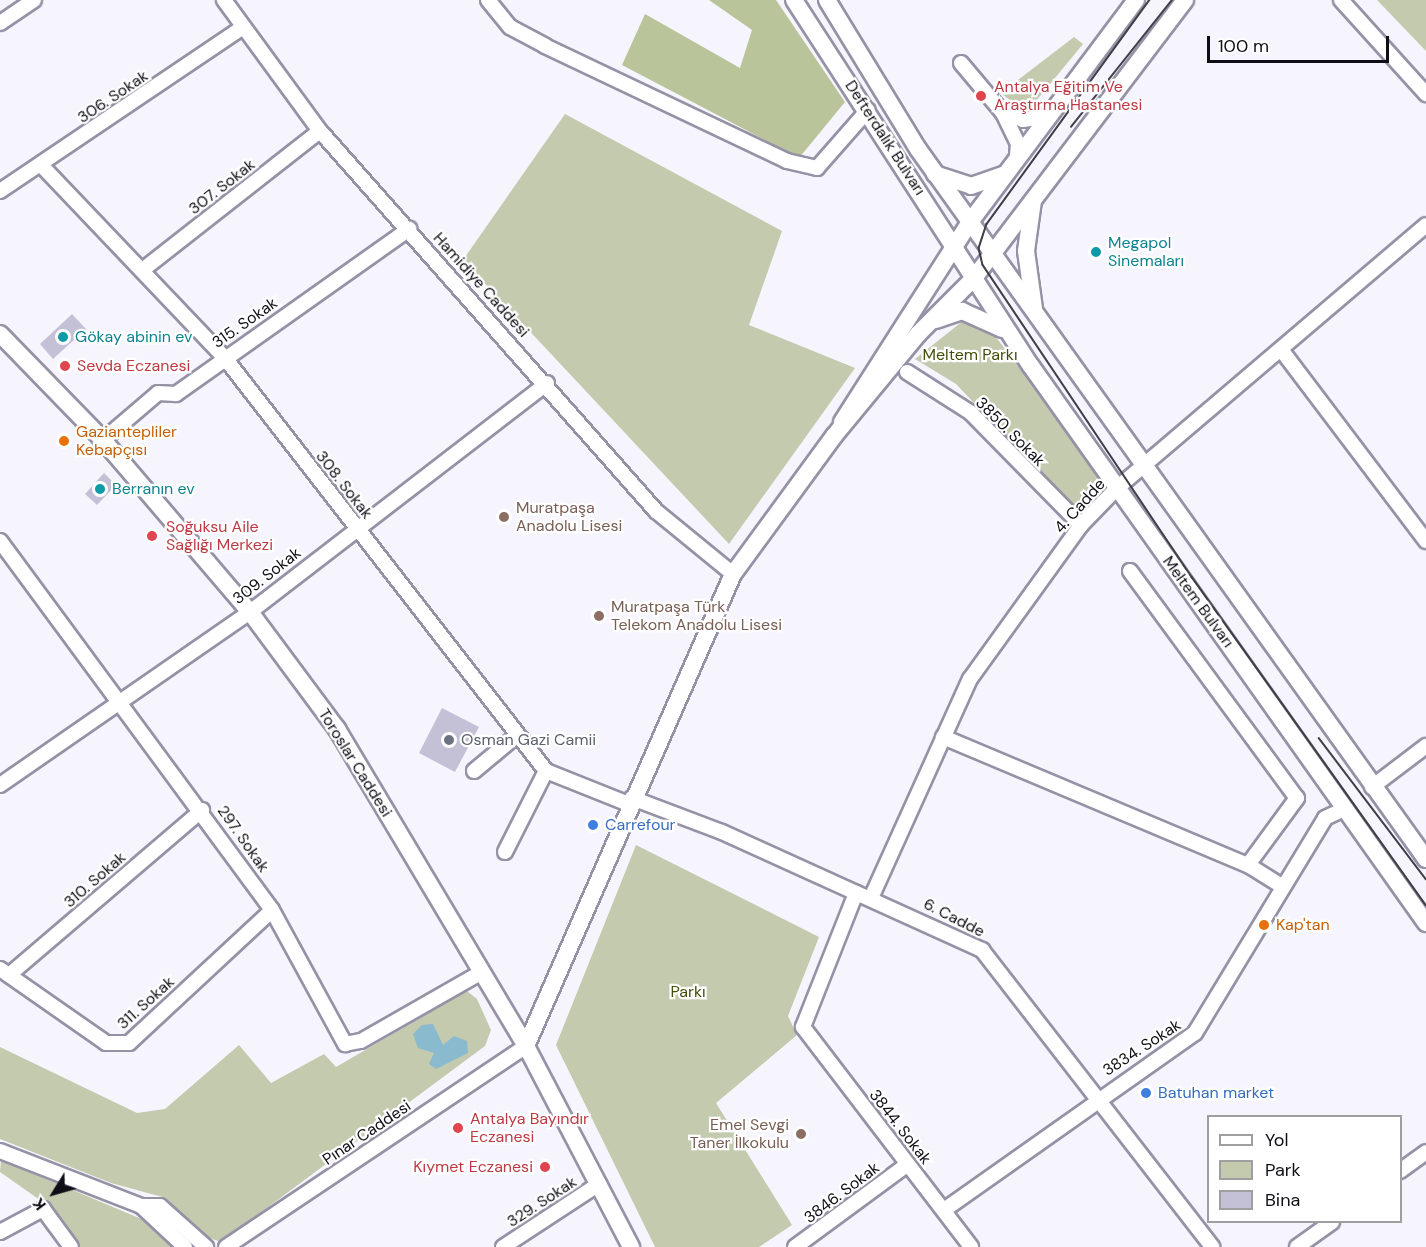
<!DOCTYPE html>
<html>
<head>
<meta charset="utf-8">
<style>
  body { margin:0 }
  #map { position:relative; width:1426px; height:1247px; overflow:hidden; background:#f6f5fe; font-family:"DM Sans",sans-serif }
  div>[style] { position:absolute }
  .green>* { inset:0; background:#c3caae }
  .forest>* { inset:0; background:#b9c49a }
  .water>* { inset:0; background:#89bacd }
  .building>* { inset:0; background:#c4c1d7 }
  .roads { filter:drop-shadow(2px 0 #9592a6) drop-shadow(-2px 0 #9592a6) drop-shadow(0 2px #9592a6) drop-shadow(0 -2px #9592a6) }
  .minor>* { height:14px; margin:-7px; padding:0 7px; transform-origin:7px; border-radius:7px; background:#fff }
  .major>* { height:16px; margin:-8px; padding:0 8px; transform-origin:8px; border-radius:8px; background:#fff }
  .tram>* { height:1.5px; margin:-0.75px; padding:0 0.75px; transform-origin:0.75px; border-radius:0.75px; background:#403e46 }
  .dots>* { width:16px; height:16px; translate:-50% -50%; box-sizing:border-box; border:3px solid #fff; border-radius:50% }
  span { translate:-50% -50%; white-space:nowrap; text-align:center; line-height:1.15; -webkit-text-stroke:4.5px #fff; paint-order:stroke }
  .health-label { font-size:16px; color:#be3a42 }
  .left { translate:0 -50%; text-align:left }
  .right { translate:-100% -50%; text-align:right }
  .street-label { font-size:16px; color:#0f0d15 }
  .culture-label { font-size:16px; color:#0d838f }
  .park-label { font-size:16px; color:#424d08 }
  .food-label { font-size:16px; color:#c56008 }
  .education-label { font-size:16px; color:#785e54 }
  .worship-label { font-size:16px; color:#5b616d }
  .shop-label { font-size:16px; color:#366cbe }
  .legend { position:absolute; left:1207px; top:1115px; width:195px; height:108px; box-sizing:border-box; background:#fff; border:2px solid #9f9ea1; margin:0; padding:8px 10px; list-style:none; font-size:18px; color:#0f0d15 }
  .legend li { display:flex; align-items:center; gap:12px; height:30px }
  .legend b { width:30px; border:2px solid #9f9ea1 }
  .north { position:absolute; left:24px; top:1163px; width:60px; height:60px; -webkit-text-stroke:4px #fff; paint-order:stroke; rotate:233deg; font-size:16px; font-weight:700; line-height:24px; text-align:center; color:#0f0d15 }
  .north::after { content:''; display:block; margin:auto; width:21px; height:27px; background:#0f0d15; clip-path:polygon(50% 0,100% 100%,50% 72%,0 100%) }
  .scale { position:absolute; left:1207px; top:36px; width:182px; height:27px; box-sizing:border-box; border:3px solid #0f0d15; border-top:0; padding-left:8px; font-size:18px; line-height:21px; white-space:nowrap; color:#0f0d15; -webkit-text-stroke:4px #fff; paint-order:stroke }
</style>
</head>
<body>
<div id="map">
  <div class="green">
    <i style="clip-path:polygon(1377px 0,1426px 0,1426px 51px)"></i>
    <i style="clip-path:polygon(1074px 37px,1083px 44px,1031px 107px,1022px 110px,1001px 93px)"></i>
    <i style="clip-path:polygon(565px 114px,782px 231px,749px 325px,855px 368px,729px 544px,463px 260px)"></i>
    <i style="clip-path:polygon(968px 317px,981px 318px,1101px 473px,1074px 508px,956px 384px,915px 359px)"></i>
    <i style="clip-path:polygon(636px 845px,819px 937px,788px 1016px,797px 1035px,716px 1103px,792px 1225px,759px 1247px,655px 1247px,556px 1045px)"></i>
    <i style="clip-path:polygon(467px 991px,477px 999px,491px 1030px,485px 1046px,221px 1242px,204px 1236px,166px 1198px,111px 1183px,0 1139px,0 1047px,137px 1113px,165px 1109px,239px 1045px,271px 1083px,324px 1054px,336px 1067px)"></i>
    <i style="clip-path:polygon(1px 1160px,151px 1223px,175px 1247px,79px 1247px,57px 1212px,0 1172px)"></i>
  </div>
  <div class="forest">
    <i style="clip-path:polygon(709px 0,776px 0,845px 102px,799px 158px,622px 65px,645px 14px,740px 68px,752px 30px)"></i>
  </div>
  <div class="water">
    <i style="clip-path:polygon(433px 1024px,443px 1045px,454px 1036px,467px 1041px,468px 1053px,436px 1069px,429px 1064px,434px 1053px,418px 1048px,413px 1034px,422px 1025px)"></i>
  </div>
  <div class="building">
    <i style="clip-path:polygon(72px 314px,86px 329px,53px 359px,40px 344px)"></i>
    <i style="clip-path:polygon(104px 473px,116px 485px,97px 505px,85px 494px)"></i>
    <i style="clip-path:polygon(442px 708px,479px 727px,455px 772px,419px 753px)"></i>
  </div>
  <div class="roads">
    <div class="minor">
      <i style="left:224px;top:0;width:162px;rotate:53.8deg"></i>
      <i style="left:320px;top:131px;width:507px;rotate:48.52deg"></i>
      <i style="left:656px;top:511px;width:99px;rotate:39.3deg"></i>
      <i style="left:488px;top:0;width:35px;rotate:51deg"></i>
      <i style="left:510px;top:27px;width:40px;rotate:28deg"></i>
      <i style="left:545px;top:46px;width:268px;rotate:25.4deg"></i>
      <i style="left:787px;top:161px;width:31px;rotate:13deg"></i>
      <i style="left:817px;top:168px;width:77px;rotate:-48.7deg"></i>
      <i style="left:1341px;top:0;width:127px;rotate:47.9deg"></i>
      <i style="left:0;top:23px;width:41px;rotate:-34.1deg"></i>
      <i style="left:961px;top:63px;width:65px;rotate:50deg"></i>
      <i style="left:1003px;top:113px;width:34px;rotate:64deg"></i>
      <i style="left:1018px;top:144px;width:12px;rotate:95deg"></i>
      <i style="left:1003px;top:113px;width:21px;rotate:19deg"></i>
      <i style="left:1023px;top:120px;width:24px;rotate:-9deg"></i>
      <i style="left:42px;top:166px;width:265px;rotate:46.4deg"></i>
      <i style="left:225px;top:358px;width:523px;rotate:52.14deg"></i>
      <i style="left:546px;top:771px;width:89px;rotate:21.7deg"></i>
      <i style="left:0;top:191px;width:292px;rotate:-34deg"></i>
      <i style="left:145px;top:268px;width:222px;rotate:-38.1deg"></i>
      <i style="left:1283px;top:352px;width:237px;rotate:52.9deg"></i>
      <i style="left:907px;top:372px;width:76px;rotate:32.6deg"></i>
      <i style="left:971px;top:413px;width:157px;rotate:45.5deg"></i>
      <i style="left:103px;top:440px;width:72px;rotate:-40.5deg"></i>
      <i style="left:158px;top:393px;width:18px;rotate:3deg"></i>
      <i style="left:176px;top:394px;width:286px;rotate:-35.3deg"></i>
      <i style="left:0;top:541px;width:458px;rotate:53.6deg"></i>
      <i style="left:272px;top:910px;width:153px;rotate:61.4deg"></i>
      <i style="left:345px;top:1044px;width:16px;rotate:-11deg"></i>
      <i style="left:361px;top:1041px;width:139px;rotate:-29.7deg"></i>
      <i style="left:1130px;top:571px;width:282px;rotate:53.7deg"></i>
      <i style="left:1297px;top:798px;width:83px;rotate:126.2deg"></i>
      <i style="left:943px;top:737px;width:331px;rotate:22.8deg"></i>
      <i style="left:1248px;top:865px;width:40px;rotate:32deg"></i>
      <i style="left:474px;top:771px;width:55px;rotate:-39.8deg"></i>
      <i style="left:0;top:785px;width:304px;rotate:-34.7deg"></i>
      <i style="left:250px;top:612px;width:375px;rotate:-37.6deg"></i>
      <i style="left:1372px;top:787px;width:68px;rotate:-37.2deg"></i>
      <i style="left:632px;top:798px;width:96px;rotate:20.7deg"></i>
      <i style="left:722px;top:832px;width:286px;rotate:24.4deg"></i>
      <i style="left:982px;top:950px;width:376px;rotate:52.2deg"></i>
      <i style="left:505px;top:852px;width:91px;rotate:-63.2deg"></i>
      <i style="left:856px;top:893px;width:144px;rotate:111.6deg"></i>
      <i style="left:803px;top:1027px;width:277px;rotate:52.6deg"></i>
      <i style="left:871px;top:898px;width:240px;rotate:-65.7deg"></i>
      <i style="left:970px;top:679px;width:190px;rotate:-54.2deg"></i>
      <i style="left:1081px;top:525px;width:50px;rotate:-45.8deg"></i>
      <i style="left:1116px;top:489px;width:407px;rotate:-40.4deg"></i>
      <i style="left:0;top:969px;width:129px;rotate:34.9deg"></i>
      <i style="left:106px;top:1043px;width:23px"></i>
      <i style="left:129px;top:1043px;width:195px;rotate:-42.9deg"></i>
      <i style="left:9px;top:975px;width:254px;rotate:-40.5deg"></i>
      <i style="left:0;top:1151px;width:151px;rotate:21.3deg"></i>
      <i style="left:141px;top:1206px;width:60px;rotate:43deg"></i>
      <i style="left:1400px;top:1171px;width:32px;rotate:-36deg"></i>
      <i style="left:141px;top:1206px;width:19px"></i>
      <i style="left:160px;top:1206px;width:62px;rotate:41.7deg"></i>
      <i style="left:944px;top:1210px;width:307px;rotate:-35.2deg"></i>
      <i style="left:1195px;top:1033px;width:251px;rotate:-58.8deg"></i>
      <i style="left:1325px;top:818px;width:23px;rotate:-25deg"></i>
      <i style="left:0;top:1232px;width:49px;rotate:-28.1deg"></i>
      <i style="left:43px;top:1209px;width:47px;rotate:53.6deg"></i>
      <i style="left:226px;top:1247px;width:361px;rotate:-33.8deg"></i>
      <i style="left:503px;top:1247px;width:115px;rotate:-33.3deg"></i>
      <i style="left:795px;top:1247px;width:140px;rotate:-36.3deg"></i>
      <i style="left:1297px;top:1247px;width:43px;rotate:-35.5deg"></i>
    </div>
    <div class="major">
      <i style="left:794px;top:0;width:436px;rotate:57.1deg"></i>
      <i style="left:1031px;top:366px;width:683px;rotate:54.66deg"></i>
      <i style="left:827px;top:0;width:175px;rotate:58.6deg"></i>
      <i style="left:918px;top:149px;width:873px;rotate:54.42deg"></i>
      <i style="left:935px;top:174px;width:38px;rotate:18deg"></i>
      <i style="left:971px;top:186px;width:34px;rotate:-19deg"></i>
      <i style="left:1033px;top:201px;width:50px;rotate:98deg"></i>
      <i style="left:1026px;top:251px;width:59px;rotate:82.1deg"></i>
      <i style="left:936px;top:320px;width:28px;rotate:-19deg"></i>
      <i style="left:962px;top:311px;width:44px;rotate:24.2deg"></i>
      <i style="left:0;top:334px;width:148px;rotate:45.8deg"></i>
      <i style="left:103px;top:440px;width:226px;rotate:49.5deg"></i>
      <i style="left:250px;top:612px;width:146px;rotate:53.4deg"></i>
      <i style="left:337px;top:729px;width:369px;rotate:59.2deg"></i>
      <i style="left:526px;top:1046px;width:227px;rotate:62.4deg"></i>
      <i style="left:842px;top:422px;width:237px;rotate:-57.4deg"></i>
      <i style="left:970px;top:222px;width:277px;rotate:-53.2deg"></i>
      <i style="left:526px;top:1046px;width:515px;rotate:-66.32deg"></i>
      <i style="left:733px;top:574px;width:171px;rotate:-53.8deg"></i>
      <i style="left:834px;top:436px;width:132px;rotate:-50.5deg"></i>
      <i style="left:918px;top:334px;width:79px;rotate:-45deg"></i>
      <i style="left:974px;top:278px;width:349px;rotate:-52.8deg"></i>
    </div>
  </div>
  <div class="tram">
    <i style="left:1150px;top:0;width:277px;rotate:126deg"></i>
    <i style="left:987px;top:224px;width:25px;rotate:108deg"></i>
    <i style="left:979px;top:248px;width:17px;rotate:77deg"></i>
    <i style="left:983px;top:265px;width:376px;rotate:56.2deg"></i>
    <i style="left:1192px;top:577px;width:403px;rotate:54.5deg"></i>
    <i style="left:1071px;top:127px;width:162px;rotate:-51.5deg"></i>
    <i style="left:1319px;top:738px;width:177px;rotate:52.8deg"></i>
  </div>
  <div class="dots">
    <i style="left:981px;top:96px;background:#e0444e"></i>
    <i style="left:1096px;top:252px;background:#0f9aa8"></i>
    <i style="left:63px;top:337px;background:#0f9aa8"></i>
    <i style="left:65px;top:366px;background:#e0444e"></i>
    <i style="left:64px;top:441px;background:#e8710a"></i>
    <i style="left:100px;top:489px;background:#0f9aa8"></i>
    <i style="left:504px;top:517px;background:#8d6e63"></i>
    <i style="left:152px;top:536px;background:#e0444e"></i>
    <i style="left:599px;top:616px;background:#8d6e63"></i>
    <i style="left:449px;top:740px;background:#6b7280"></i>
    <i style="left:593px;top:825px;background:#3f7fe0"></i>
    <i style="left:1264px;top:925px;background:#e8710a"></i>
    <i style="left:1146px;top:1093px;background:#3f7fe0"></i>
    <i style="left:458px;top:1128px;background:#e0444e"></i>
    <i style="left:801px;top:1134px;background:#8d6e63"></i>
    <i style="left:545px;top:1167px;background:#e0444e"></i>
  </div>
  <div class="health-label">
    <span class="left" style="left:994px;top:96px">Antalya Eğitim Ve<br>Araştırma Hastanesi</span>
    <span class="left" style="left:77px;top:366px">Sevda Eczanesi</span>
    <span class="left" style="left:166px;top:536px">Soğuksu Aile<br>Sağlığı Merkezi</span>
    <span class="left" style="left:470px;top:1128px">Antalya Bayındır<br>Eczanesi</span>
    <span class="right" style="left:533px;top:1167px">Kıymet Eczanesi</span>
  </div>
  <div class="street-label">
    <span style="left:113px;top:97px;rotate:-34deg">306. Sokak</span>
    <span style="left:885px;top:138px;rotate:57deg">Defterdalık Bulvarı</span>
    <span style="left:222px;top:187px;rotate:-38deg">307. Sokak</span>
    <span style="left:481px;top:285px;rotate:48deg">Hamidiye Caddesi</span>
    <span style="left:245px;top:323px;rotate:-35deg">315. Sokak</span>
    <span style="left:1010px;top:432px;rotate:45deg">3850. Sokak</span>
    <span style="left:344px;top:485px;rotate:52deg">308. Sokak</span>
    <span style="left:1080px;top:506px;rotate:-48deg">4. Cadde</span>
    <span style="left:267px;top:576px;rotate:-38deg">309. Sokak</span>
    <span style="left:1198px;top:602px;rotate:54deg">Meltem Bulvarı</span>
    <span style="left:355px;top:763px;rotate:58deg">Toroslar Caddesi</span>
    <span style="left:243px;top:839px;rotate:55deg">297. Sokak</span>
    <span style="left:95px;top:880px;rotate:-41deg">310. Sokak</span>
    <span style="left:954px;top:918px;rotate:27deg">6. Cadde</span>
    <span style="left:146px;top:1003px;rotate:-42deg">311. Sokak</span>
    <span style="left:1142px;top:1048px;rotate:-33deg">3834. Sokak</span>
    <span style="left:900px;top:1127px;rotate:52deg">3844. Sokak</span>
    <span style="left:367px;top:1133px;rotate:-34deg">Pınar Caddesi</span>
    <span style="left:842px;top:1193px;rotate:-37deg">3846. Sokak</span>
    <span style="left:542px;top:1202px;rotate:-33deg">329. Sokak</span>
  </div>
  <div class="culture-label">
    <span class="left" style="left:1108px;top:252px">Megapol<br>Sinemaları</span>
    <span class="left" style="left:75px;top:337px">Gökay abinin ev</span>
    <span class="left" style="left:112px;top:489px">Berranın ev</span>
  </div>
  <div class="park-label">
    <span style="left:970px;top:355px">Meltem Parkı</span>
    <span style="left:688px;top:992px">Parkı</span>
  </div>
  <div class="food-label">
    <span class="left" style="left:76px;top:441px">Gaziantepliler<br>Kebapçısı</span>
    <span class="left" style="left:1276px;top:925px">Kap'tan</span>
  </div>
  <div class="education-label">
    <span class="left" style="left:516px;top:517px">Muratpaşa<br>Anadolu Lisesi</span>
    <span class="left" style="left:611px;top:616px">Muratpaşa Türk<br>Telekom Anadolu Lisesi</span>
    <span class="right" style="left:789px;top:1134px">Emel Sevgi<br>Taner İlkokulu</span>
  </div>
  <div class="worship-label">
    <span class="left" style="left:461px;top:740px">Osman Gazi Camii</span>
  </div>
  <div class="shop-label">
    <span class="left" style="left:605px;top:825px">Carrefour</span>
    <span class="left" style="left:1158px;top:1093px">Batuhan market</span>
  </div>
  <ul class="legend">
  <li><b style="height:8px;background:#fff"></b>Yol</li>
  <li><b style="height:16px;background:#c3caae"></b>Park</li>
  <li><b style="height:16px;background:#c4c1d7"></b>Bina</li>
  </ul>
  <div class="north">K</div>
  <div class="scale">100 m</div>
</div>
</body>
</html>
